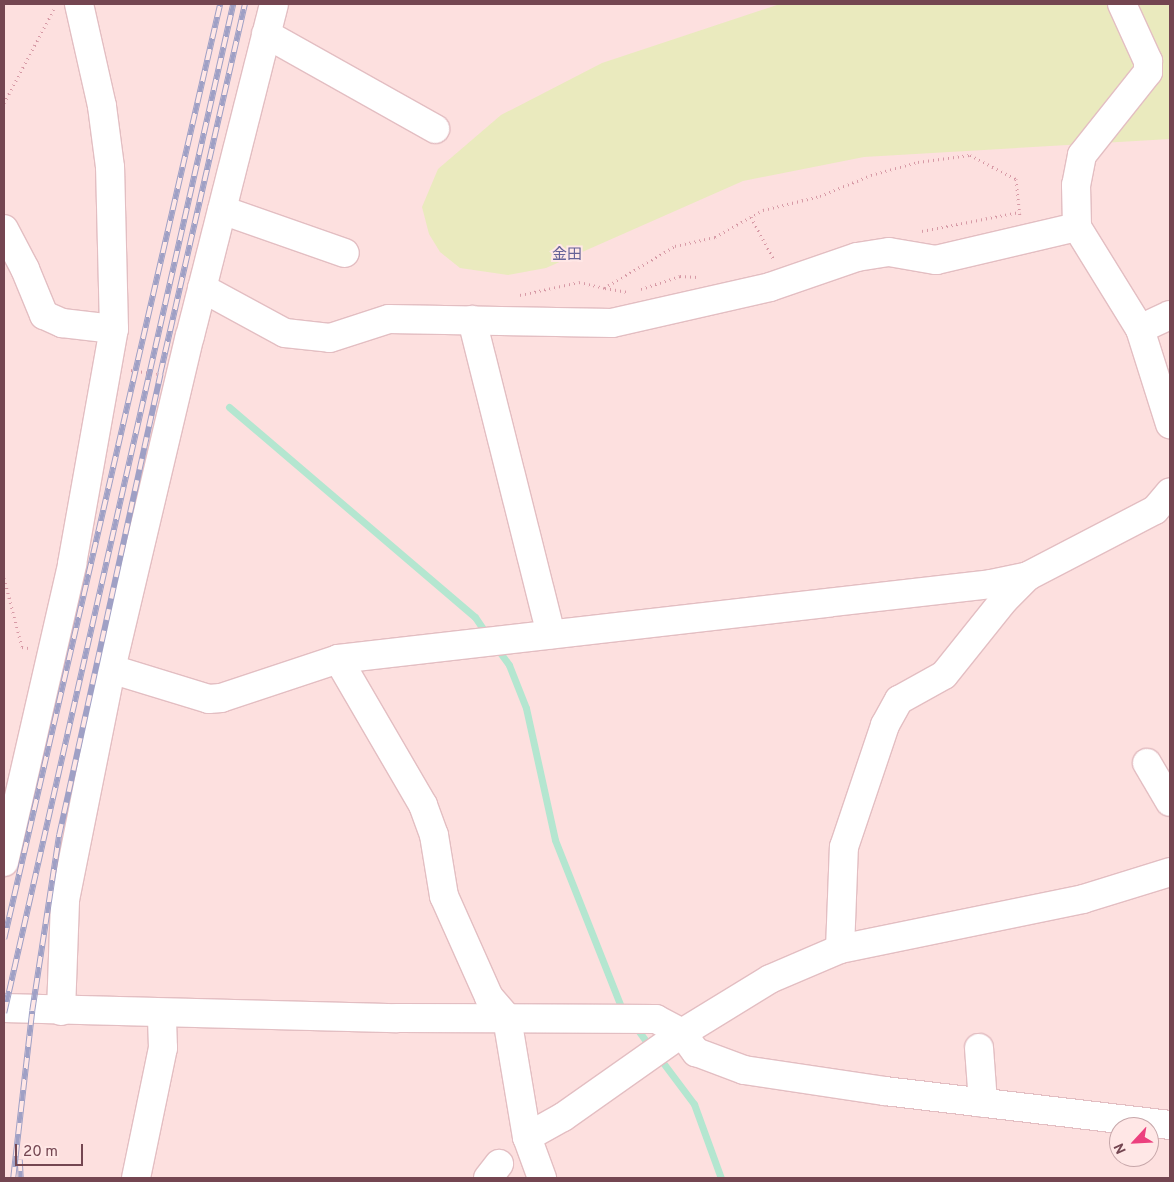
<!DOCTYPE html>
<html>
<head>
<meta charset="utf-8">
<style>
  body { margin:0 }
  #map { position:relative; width:1174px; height:1182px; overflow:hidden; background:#fde0df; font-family:Overpass,"Noto Sans JP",sans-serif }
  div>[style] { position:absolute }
  .green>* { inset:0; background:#eaeabe }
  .stream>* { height:7px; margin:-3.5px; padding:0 3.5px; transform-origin:3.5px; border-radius:3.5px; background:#b4e6d0 }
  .path>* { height:3px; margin-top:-1.5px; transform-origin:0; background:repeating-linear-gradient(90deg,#d79aa6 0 1px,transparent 0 5px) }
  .roads { filter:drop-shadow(1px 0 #e3bec2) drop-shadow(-1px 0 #e3bec2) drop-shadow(0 1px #e3bec2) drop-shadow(0 -1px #e3bec2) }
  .minor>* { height:28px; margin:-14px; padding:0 14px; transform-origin:14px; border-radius:14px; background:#fff }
  .tertiary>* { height:28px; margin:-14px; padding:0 14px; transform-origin:14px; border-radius:14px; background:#fff }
  .rail>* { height:5.5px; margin-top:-2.75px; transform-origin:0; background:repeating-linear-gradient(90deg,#ffe7e6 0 11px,#9fa0c5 0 22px); box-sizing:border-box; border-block:1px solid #9fa0c5 }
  span { translate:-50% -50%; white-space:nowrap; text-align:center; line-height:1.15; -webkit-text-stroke:4px #ffe7e6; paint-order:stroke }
  .quarter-label { font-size:15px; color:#666298 }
  .frame { position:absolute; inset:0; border:5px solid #744651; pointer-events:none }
  .north { position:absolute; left:1109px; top:1117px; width:50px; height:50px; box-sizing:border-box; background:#ffe7e6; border:1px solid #c7a7aa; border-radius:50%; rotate:245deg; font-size:14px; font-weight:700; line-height:20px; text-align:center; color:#744651 }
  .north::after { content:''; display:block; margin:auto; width:18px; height:22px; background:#ec407e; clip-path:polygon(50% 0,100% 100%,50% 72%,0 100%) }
  .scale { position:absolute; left:15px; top:1144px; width:68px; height:22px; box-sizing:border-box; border:2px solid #744651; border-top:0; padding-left:6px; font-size:15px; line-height:18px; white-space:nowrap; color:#744651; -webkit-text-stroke:4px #ffe7e6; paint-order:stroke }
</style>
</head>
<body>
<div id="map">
  <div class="green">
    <i style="clip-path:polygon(780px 4px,1170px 4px,1170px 139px,864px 157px,743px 181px,546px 268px,508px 275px,460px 268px,440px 252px,429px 234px,422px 207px,438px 169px,501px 115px,602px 63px)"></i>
  </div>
  <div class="stream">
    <i style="left:229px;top:407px;width:323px;rotate:40.5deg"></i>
    <i style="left:475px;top:617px;width:23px;rotate:56deg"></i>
    <i style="left:496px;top:647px;width:22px;rotate:54deg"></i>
    <i style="left:509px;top:665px;width:46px;rotate:68.4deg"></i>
    <i style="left:526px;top:708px;width:135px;rotate:77.6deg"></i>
    <i style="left:555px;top:840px;width:185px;rotate:68.4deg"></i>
    <i style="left:635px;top:1026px;width:27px;rotate:54deg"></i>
    <i style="left:658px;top:1056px;width:60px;rotate:53.1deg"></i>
    <i style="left:694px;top:1104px;width:79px;rotate:70deg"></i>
  </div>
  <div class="path">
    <i style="left:4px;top:103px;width:106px;rotate:-62deg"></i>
    <i style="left:751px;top:217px;width:47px;rotate:61.8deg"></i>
    <i style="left:922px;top:231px;width:100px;rotate:-11deg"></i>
    <i style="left:605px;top:288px;width:23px;rotate:10deg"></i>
    <i style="left:641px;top:289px;width:41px;rotate:-18.4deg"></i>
    <i style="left:680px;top:276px;width:18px;rotate:3deg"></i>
    <i style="left:520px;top:295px;width:60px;rotate:-12.4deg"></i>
    <i style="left:579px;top:282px;width:26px;rotate:13deg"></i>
    <i style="left:604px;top:288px;width:82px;rotate:-30.6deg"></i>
    <i style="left:675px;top:246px;width:41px;rotate:-12.7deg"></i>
    <i style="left:715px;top:237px;width:55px;rotate:-29.4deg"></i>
    <i style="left:763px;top:210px;width:59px;rotate:-13.8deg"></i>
    <i style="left:820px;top:196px;width:55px;rotate:-22.4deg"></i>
    <i style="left:871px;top:175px;width:49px;rotate:-15.5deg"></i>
    <i style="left:918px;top:162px;width:52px;rotate:-7.7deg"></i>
    <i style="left:970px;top:155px;width:52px;rotate:27.6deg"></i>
    <i style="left:1016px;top:179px;width:37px;rotate:84deg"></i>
    <i style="left:131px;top:370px;width:26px;rotate:9deg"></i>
    <i style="left:4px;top:578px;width:71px;rotate:75.4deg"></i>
    <i style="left:22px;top:647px;width:6px;rotate:9deg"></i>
  </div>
  <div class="roads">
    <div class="minor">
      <i style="left:1122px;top:4px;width:63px;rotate:65.5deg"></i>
      <i style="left:1148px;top:61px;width:11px;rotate:90deg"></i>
      <i style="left:1148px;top:72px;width:106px;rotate:128.5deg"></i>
      <i style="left:1082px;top:155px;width:31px;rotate:101deg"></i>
      <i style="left:1076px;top:185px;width:42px;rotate:88.6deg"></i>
      <i style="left:1077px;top:227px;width:120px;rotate:58.3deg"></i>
      <i style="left:1140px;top:329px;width:100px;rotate:72.5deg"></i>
      <i style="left:266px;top:34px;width:194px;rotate:29.3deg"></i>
      <i style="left:222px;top:210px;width:130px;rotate:19.3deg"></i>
      <i style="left:4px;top:229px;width:45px;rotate:62.3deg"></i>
      <i style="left:25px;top:269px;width:50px;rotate:67.6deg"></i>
      <i style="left:44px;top:315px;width:20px;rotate:24deg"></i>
      <i style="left:62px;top:323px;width:52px;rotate:6.6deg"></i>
      <i style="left:202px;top:288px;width:94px;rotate:28.5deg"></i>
      <i style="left:285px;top:333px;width:45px;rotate:6.3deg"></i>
      <i style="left:330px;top:338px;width:62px;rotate:-17.9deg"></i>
      <i style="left:389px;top:319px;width:223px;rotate:1deg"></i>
      <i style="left:612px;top:323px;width:162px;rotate:-12.8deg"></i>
      <i style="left:770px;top:287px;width:92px;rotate:-19deg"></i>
      <i style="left:857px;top:257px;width:32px;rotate:-9deg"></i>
      <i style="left:889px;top:252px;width:48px;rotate:9.7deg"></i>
      <i style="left:936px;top:260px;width:145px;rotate:-13.2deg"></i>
      <i style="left:472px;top:320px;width:324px;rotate:75.9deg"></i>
      <i style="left:1140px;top:329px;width:33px;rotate:-25deg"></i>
      <i style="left:338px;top:659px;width:169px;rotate:59.8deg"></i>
      <i style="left:423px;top:805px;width:32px;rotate:70deg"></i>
      <i style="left:434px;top:835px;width:62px;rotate:80.7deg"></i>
      <i style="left:444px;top:896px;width:111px;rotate:66deg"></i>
      <i style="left:489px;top:997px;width:28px;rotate:49deg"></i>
      <i style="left:507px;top:1018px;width:121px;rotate:80.5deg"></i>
      <i style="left:527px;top:1137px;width:44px;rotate:69.9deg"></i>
      <i style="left:111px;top:669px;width:102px;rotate:17deg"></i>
      <i style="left:209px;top:699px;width:12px;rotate:-5deg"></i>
      <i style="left:221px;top:698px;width:123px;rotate:-18.4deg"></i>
      <i style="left:338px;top:659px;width:657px;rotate:-6.55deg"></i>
      <i style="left:991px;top:584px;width:38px;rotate:-12deg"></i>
      <i style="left:1028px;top:576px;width:143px;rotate:-27.5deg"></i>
      <i style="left:1155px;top:510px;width:23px;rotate:-50deg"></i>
      <i style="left:1147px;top:763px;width:45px;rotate:59.5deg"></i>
      <i style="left:4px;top:862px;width:306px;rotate:-77.1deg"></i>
      <i style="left:72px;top:564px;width:239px;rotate:-79.9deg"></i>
      <i style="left:114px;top:329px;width:162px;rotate:-91.4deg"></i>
      <i style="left:110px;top:167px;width:62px;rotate:-97.5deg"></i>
      <i style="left:102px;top:106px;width:105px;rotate:-102.7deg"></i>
      <i style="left:840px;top:949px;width:102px;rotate:-87.8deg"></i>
      <i style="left:844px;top:847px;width:129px;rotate:-71.4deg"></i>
      <i style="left:885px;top:725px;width:29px;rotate:-61deg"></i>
      <i style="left:899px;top:700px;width:51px;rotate:-29.1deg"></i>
      <i style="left:944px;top:675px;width:96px;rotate:-51.3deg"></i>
      <i style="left:1004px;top:600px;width:34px;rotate:-45deg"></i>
      <i style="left:4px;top:1008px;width:393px;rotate:1.5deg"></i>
      <i style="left:397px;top:1018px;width:259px;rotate:0.2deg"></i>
      <i style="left:656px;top:1019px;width:30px;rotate:28deg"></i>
      <i style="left:682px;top:1033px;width:24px;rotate:54deg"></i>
      <i style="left:696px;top:1052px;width:51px;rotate:20.6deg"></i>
      <i style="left:744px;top:1070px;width:143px;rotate:8.5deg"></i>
      <i style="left:885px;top:1091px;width:287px;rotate:6.8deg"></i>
      <i style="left:61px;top:1011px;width:111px;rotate:-87.9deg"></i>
      <i style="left:65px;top:900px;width:236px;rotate:-78.7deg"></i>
      <i style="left:111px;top:669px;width:342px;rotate:-76.7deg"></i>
      <i style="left:190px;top:336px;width:342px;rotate:-75.8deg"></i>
      <i style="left:979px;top:1048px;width:55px;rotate:85.8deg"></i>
    </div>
    <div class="tertiary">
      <i style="left:527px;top:1137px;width:41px;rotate:-29.1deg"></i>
      <i style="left:563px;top:1117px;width:146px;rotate:-35.2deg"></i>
      <i style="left:682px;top:1033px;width:103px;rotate:-31.5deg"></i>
      <i style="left:770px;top:979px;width:76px;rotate:-23.2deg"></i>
      <i style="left:840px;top:949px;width:248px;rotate:-11.6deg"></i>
      <i style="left:1083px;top:899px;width:91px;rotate:-17.2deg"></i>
      <i style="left:136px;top:1178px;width:133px;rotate:-78.3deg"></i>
      <i style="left:163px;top:1048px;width:34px;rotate:-92deg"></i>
      <i style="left:488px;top:1178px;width:18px;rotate:-52deg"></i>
    </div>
  </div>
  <div class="rail">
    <i style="left:4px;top:939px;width:960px;rotate:-76.99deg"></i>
    <i style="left:4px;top:1013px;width:1035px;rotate:-77.21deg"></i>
    <i style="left:20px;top:1160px;width:18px;rotate:87deg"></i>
    <i style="left:13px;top:1178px;width:168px;rotate:-83.5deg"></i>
    <i style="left:32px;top:1011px;width:178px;rotate:-81.3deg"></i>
    <i style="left:59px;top:835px;width:472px;rotate:-77.6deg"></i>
    <i style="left:160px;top:374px;width:380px;rotate:-77.1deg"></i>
  </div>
  <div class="quarter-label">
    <span style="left:567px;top:256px">金田</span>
  </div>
  <div class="frame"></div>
  <div class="north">N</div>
  <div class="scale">20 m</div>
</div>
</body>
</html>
